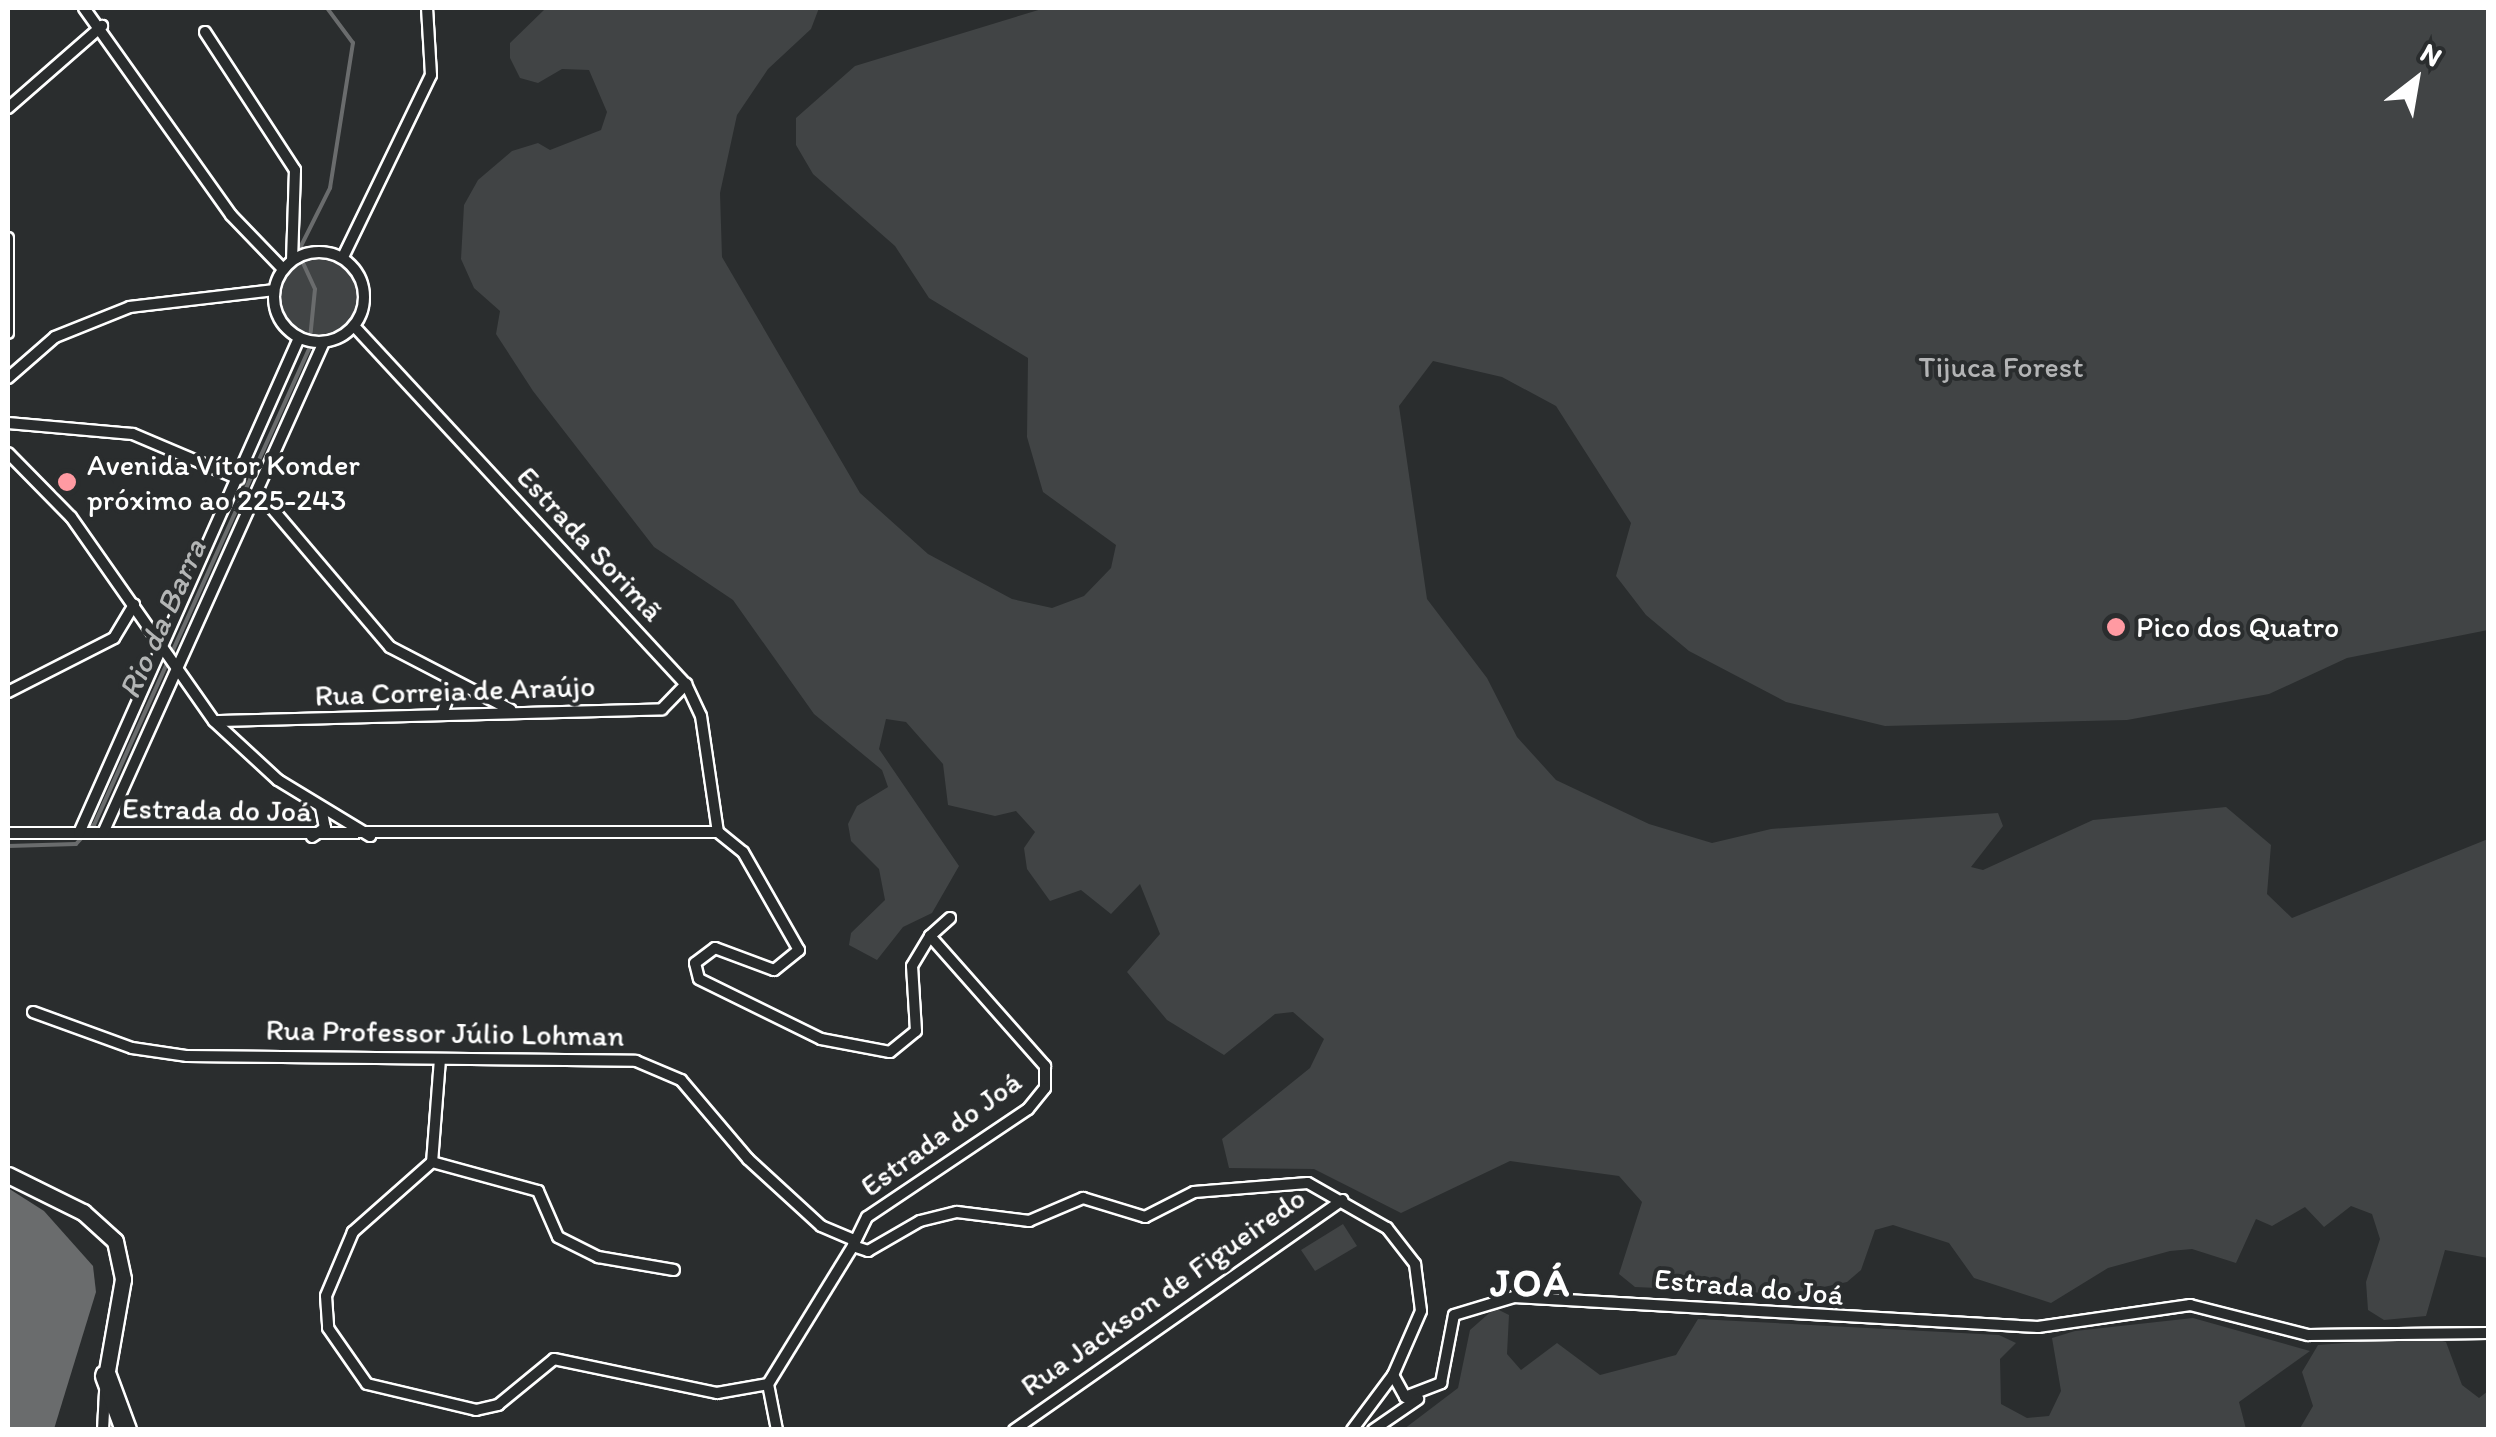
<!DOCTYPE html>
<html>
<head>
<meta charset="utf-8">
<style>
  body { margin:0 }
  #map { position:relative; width:2496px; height:1437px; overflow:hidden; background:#2a2d2e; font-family:Itim,sans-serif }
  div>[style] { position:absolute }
  .green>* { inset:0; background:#414445 }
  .round { border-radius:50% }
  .water>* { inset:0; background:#6a6c6d }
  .stream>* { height:4px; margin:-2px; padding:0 2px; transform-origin:2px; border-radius:2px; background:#6a6c6d }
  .roads { filter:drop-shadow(2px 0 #fff) drop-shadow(-2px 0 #fff) drop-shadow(0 2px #fff) drop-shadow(0 -2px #fff) }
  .street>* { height:10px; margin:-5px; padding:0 5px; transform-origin:5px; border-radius:5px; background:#2a2d2e }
  .street>.ring { margin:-5px; padding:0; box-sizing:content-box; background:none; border:10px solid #2a2d2e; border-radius:50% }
  .secondary>* { height:15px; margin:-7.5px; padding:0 7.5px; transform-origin:7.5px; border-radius:7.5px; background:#2a2d2e }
  .highway>* { height:20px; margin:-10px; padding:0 10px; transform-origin:10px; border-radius:10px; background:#2a2d2e }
  .dots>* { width:28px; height:28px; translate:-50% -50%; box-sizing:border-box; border:5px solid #2a2d2e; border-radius:50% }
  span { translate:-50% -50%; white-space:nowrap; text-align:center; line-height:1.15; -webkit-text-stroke:8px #2a2d2e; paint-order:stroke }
  .park-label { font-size:30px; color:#b3b4b5 }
  .poi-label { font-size:30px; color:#fff }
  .left { translate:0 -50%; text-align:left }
  .street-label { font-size:30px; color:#fff }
  .water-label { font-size:32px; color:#b4b6b6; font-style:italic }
  .district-label { font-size:40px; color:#fff; font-weight:700; letter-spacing:2.5px }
  .frame { position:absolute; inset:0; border:10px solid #fff; pointer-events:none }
  .north { position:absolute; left:2366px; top:30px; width:100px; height:100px; -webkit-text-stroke:8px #2a2d2e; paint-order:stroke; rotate:31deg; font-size:28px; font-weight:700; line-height:40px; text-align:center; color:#fff }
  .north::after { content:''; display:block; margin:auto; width:35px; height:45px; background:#fff; clip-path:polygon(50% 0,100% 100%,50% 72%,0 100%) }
</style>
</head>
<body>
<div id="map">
  <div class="green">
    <i style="clip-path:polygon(546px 8px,819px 8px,811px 29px,768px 69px,737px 115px,720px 193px,722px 257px,860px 493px,928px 554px,1012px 599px,1052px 608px,1084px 596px,1111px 568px,1116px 545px,1043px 492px,1027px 437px,1028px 358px,929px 298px,895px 246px,813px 174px,796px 145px,796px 118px,855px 66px,1045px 8px,2488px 8px,2488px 630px,2347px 658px,2269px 694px,2127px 720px,1885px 726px,1786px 702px,1689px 651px,1646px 615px,1616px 576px,1631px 523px,1556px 406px,1502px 377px,1433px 361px,1399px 406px,1427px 599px,1487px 678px,1517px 737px,1556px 780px,1649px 824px,1712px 843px,1771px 829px,1998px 813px,2003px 826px,1971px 867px,1983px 870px,2093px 820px,2226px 807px,2271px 845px,2267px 894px,2292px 918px,2488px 839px,2488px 1258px,2445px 1250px,2426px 1316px,2384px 1320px,2368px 1310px,2366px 1282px,2380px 1239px,2372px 1214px,2351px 1206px,2324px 1227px,2305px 1207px,2272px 1226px,2256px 1219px,2236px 1263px,2192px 1249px,2170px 1251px,2108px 1268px,2051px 1303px,1974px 1278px,1949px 1243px,1893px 1225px,1875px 1230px,1861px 1270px,1847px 1282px,1791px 1294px,1635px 1287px,1619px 1274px,1642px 1202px,1619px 1176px,1510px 1161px,1401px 1213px,1314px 1169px,1229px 1168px,1222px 1139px,1310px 1068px,1324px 1039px,1293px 1012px,1275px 1014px,1224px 1055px,1167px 1020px,1127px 972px,1160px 934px,1140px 884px,1111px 914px,1081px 890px,1050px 901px,1027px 869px,1024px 848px,1035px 832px,1016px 811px,995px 816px,948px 805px,943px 764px,906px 722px,886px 719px,879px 749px,959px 866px,932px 913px,903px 927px,877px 960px,849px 945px,851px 933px,885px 900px,879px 869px,851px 841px,848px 824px,857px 806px,888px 787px,882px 770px,814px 714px,733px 600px,654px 547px,533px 391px,496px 334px,500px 311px,474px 288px,461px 259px,464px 205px,478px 180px,512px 151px,538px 143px,550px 150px,601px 130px,607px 112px,589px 70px,562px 69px,538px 83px,520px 78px,510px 58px,510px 43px)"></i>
    <i class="round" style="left:279px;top:257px;width:80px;height:80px"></i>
    <i style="clip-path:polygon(1343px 1224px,1357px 1246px,1315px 1271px,1301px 1250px)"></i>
    <i style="clip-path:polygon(1495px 1308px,1509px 1315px,1507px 1354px,1521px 1370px,1557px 1343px,1600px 1375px,1676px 1355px,1698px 1319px,1999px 1335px,2016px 1343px,2000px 1359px,2001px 1404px,2027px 1418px,2049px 1416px,2061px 1391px,2052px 1338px,2075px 1331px,2193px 1318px,2310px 1351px,2239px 1402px,2246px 1429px,1404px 1429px,1458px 1388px,1470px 1330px)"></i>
    <i style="clip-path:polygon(2428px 1337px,2446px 1342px,2462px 1385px,2479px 1398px,2488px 1391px,2488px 1429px,2299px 1430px,2313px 1406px,2302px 1372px,2318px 1345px)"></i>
  </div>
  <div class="water">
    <i style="clip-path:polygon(8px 1188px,44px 1211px,93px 1266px,96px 1292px,54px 1429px,8px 1429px)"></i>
  </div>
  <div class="stream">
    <i style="left:8px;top:846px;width:68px;rotate:-1.7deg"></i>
    <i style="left:76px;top:844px;width:26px;rotate:-47deg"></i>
    <i style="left:94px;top:825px;width:522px;rotate:-65.69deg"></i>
    <i style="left:309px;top:349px;width:60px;rotate:-84.3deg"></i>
    <i style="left:315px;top:289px;width:41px;rotate:-114.7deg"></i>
    <i style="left:298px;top:252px;width:72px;rotate:-63.4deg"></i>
    <i style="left:330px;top:188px;width:147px;rotate:-81deg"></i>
    <i style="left:353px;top:43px;width:44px;rotate:-126.6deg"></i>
  </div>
  <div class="roads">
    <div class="street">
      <i style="left:84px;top:8px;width:254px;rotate:54.6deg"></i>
      <i style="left:231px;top:215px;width:75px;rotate:46.1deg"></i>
      <i style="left:205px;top:32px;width:165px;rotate:56.9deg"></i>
      <i style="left:295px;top:170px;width:89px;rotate:91.9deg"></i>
      <i style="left:8px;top:108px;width:125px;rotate:-41.1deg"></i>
      <i style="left:8px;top:238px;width:95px;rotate:90deg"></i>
      <i class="ring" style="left:274px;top:252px;width:80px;height:80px"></i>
      <i style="left:343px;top:257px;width:202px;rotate:-64.2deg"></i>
      <i style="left:431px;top:75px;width:67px;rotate:-93.4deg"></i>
      <i style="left:354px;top:326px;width:488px;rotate:47.2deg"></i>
      <i style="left:686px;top:684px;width:35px;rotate:65deg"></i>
      <i style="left:701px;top:716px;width:117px;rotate:81.7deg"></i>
      <i style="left:8px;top:378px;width:62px;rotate:-41.1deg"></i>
      <i style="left:55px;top:337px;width:81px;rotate:-21.8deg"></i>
      <i style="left:130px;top:307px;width:145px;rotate:-6.7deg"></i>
      <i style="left:8px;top:423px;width:125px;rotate:5deg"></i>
      <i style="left:133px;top:434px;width:115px;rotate:23deg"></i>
      <i style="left:8px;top:453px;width:90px;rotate:45.5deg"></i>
      <i style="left:71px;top:517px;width:249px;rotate:55deg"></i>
      <i style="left:214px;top:721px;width:87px;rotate:42.7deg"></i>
      <i style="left:278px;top:780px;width:108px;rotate:31.3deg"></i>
      <i style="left:259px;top:493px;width:202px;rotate:49.6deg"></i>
      <i style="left:390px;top:647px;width:136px;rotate:27.5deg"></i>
      <i style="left:8px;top:692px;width:119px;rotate:-27deg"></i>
      <i style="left:114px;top:638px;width:39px;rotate:-59deg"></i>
      <i style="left:442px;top:714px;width:33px;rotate:-70deg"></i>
      <i style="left:215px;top:721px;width:447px;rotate:-1.5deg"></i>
      <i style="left:662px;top:709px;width:35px;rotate:-46deg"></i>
      <i style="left:8px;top:833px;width:710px;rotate:-0.08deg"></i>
      <i style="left:718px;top:832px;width:32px;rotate:39deg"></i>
      <i style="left:743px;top:852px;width:113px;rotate:60.3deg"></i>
      <i style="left:799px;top:950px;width:32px;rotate:141deg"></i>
      <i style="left:774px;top:970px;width:63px;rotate:-159.6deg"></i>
      <i style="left:715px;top:948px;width:25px;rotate:143deg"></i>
      <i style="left:695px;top:963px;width:16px;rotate:76deg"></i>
      <i style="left:699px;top:979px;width:136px;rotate:26.2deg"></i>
      <i style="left:821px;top:1039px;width:70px;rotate:10.7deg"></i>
      <i style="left:890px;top:1052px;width:33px;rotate:-39deg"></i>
      <i style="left:916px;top:1031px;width:65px;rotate:-93.5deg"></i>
      <i style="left:912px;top:966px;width:35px;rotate:-59deg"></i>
      <i style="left:930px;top:936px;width:174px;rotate:48.5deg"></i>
      <i style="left:1045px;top:1066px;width:22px;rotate:90deg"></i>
      <i style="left:1045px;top:1088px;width:27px;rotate:129deg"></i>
      <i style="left:1028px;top:1109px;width:194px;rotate:146.1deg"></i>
      <i style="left:867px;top:1217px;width:32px;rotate:116deg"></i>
      <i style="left:853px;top:1246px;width:16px;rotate:18deg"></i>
      <i style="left:868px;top:1251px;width:60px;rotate:-30deg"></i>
      <i style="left:920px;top:1221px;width:38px;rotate:-14deg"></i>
      <i style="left:957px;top:1212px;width:73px;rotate:7.1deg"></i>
      <i style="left:1029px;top:1221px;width:59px;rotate:-23.1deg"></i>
      <i style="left:1083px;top:1198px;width:65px;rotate:17deg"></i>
      <i style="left:1145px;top:1217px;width:55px;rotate:-27deg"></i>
      <i style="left:1194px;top:1192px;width:114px;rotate:-4.5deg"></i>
      <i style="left:1308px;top:1183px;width:91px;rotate:29.7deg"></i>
      <i style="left:1387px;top:1228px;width:46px;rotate:52.1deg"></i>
      <i style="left:1415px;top:1264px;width:47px;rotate:82.7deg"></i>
      <i style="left:1421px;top:1311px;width:70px;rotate:113.6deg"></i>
      <i style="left:1393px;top:1375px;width:25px;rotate:61deg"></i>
      <i style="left:1405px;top:1397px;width:39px;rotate:-21deg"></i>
      <i style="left:1441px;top:1383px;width:69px;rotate:-79.2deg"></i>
      <i style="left:1454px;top:1315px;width:63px;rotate:-16.7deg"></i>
      <i style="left:1514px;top:1297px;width:525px;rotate:3.28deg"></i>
      <i style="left:2038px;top:1327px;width:154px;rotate:-8.2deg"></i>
      <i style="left:2190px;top:1305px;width:122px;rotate:14.3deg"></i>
      <i style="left:2308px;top:1335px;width:180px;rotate:-0.6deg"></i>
      <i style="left:79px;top:833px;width:542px;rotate:-66.04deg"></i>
      <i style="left:103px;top:833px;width:538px;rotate:-65.77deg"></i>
      <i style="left:312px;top:837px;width:16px;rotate:-35deg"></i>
      <i style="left:325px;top:828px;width:20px;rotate:-101deg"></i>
      <i style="left:930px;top:936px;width:27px;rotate:-42deg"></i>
      <i style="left:33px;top:1012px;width:105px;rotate:20deg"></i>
      <i style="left:132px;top:1048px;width:56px;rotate:8.3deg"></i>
      <i style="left:187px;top:1056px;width:449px;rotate:0.6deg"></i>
      <i style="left:636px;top:1061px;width:49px;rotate:22.9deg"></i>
      <i style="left:681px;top:1080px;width:104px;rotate:49.7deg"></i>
      <i style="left:748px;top:1159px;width:99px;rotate:42.5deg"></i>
      <i style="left:821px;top:1226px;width:33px;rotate:23deg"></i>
      <i style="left:440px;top:1059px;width:103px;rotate:94.4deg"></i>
      <i style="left:432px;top:1162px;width:106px;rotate:138.5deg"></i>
      <i style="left:353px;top:1232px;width:69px;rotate:112.9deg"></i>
      <i style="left:326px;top:1296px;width:32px;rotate:86deg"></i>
      <i style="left:328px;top:1328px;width:68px;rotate:55.1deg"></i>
      <i style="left:367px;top:1384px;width:112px;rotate:13.4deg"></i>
      <i style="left:476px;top:1410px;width:23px;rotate:-13deg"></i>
      <i style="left:498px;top:1405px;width:72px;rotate:-39.4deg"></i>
      <i style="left:554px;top:1359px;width:167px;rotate:11.8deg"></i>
      <i style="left:717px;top:1393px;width:52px;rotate:-10deg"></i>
      <i style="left:432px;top:1162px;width:110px;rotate:15.3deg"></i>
      <i style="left:538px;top:1191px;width:50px;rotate:66.5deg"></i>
      <i style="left:558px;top:1237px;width:45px;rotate:26.6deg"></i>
      <i style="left:598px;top:1257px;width:77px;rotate:9.7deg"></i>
      <i style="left:103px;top:1430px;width:39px;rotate:-87deg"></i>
      <i style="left:777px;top:1430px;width:47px;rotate:-101.1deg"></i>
      <i style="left:768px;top:1384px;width:162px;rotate:-58.4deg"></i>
      <i style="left:1014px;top:1430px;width:401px;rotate:-35deg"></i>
      <i style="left:1352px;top:1430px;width:69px;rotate:-53.3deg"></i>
      <i style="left:1373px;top:1430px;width:55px;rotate:-34.6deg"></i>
    </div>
    <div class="secondary">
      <i style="left:8px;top:1175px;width:84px;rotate:26.3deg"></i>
      <i style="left:83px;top:1212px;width:43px;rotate:42.2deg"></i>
      <i style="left:115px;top:1241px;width:39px;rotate:78deg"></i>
      <i style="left:123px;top:1279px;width:98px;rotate:99.9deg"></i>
    </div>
    <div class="highway">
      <i style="left:106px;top:1376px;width:58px;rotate:69.7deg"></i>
    </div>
  </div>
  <div class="dots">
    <i style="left:67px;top:482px;background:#ff9aa2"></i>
    <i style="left:2116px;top:627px;background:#ff9aa2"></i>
  </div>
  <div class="park-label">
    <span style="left:2001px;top:367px">Tijuca Forest</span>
  </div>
  <div class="poi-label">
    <span class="left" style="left:87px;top:482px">Avenida Vítor Konder<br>próximo ao 225-243</span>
    <span class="left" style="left:2136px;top:627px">Pico dos Quatro</span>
  </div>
  <div class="street-label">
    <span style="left:590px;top:544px;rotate:47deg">Estrada Sorimã</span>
    <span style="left:455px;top:691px;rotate:-2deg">Rua Correia de Araújo</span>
    <span style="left:217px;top:810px;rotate:1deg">Estrada do Joá</span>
    <span style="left:445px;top:1033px;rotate:1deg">Rua Professor Júlio Lohman</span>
    <span style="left:941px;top:1134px;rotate:-36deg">Estrada do Joá</span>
    <span style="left:1749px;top:1287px;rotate:5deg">Estrada do Joá</span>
    <span style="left:1163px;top:1292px;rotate:-35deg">Rua Jackson de Figueiredo</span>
  </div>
  <div class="water-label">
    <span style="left:162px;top:619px;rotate:-66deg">Rio da Barra</span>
  </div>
  <div class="district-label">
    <span style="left:1531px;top:1282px">JOÁ</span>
  </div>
  <div class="frame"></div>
  <div class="north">N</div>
</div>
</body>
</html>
